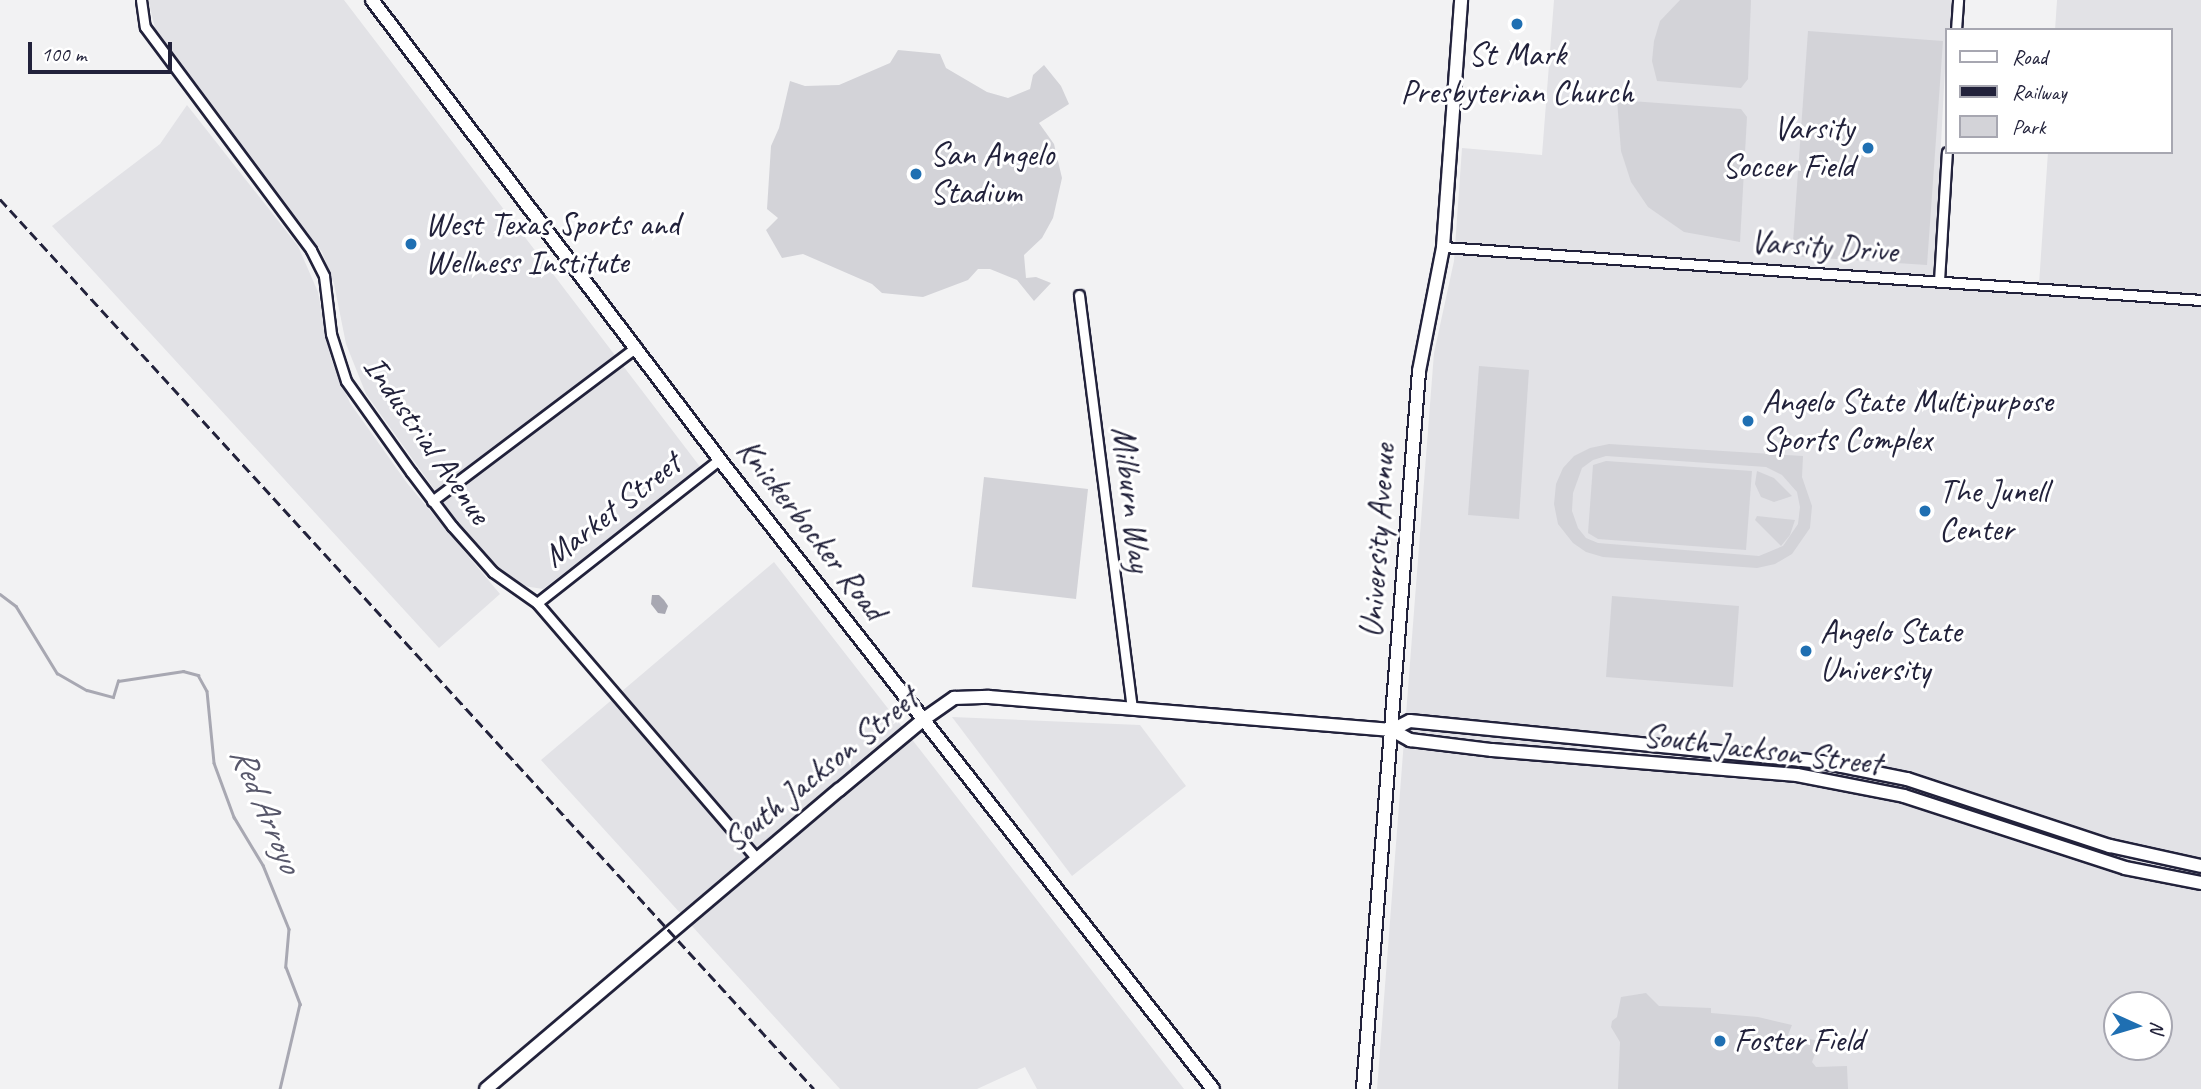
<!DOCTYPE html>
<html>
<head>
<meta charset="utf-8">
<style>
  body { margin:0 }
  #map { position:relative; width:2201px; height:1089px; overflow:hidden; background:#f2f2f3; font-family:Caveat,sans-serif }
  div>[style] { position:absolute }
  .built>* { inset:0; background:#e2e2e6 }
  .green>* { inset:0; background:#d3d3d8 }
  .water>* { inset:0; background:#a8a8b2 }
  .stream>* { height:2.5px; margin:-1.25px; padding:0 1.25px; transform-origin:1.25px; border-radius:1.25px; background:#a8a8b2 }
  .roads { filter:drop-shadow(2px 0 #22223b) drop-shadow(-2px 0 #22223b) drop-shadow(0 2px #22223b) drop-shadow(0 -2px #22223b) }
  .street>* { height:9px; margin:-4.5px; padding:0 4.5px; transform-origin:4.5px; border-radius:4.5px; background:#fff }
  .secondary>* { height:12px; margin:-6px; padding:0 6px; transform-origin:6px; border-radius:6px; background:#fff }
  .rail>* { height:2.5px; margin-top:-1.25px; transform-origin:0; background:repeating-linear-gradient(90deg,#22223b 0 10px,transparent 0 15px) }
  .dots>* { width:19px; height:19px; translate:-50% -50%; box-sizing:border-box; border:4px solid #fff; border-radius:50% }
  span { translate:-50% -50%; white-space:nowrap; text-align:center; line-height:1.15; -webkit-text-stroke:6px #fff; paint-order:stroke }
  .poi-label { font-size:33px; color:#22223b }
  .right { translate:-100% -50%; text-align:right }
  .left { translate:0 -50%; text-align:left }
  .street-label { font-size:33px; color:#22223b }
  .water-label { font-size:35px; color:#58586b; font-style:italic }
  .legend { position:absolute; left:1945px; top:28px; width:228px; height:126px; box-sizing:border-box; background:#fff; border:2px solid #a7a7b1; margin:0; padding:9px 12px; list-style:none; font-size:21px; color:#22223b }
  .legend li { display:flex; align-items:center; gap:14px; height:35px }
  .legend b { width:35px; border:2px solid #a7a7b1 }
  .north { position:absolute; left:2103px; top:991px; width:70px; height:70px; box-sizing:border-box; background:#fff; border:2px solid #a7a7b1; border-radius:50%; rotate:94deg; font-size:19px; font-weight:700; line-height:28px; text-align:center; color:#22223b }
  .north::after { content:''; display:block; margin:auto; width:24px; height:32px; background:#1f6fb2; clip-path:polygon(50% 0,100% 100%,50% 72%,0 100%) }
  .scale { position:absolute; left:28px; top:42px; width:144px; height:32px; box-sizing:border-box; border:4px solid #22223b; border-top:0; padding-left:9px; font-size:21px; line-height:24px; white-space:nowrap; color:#22223b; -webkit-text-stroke:5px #fff; paint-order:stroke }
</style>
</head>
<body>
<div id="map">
  <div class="built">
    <i style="clip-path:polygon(148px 0,344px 0,701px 468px,543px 589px,524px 586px,499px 567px,464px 531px,366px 394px,346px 344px,334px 284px,322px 252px,156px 32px)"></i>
    <i style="clip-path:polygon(evenodd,1554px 0,1952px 0,1950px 30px,1947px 30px,1934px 277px,2039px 284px,2048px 152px,2171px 152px,2171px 30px,2055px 30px,2057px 0,2201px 0,2201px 1089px,1377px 1089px,1434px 353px,1454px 261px,1462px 148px,1542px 155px,1554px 0,2117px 1005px,2159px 1005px,2159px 1047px,2117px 1047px,2117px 1005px)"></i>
    <i style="clip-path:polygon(187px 105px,298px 246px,318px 292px,331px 359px,350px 403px,407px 483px,500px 594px,439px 648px,52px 226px,160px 144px)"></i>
    <i style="clip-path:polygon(774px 562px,1184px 1089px,1037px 1089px,1025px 1067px,977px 1089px,840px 1089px,541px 760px)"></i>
    <i style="clip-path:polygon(952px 717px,1140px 725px,1186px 786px,1072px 876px)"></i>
  </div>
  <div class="green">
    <i style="clip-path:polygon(1680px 0,1751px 0,1748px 79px,1741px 88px,1657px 81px,1652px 61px,1654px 41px,1660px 21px)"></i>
    <i style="clip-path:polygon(1808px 31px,1943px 41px,1927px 265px,1792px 256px)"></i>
    <i style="clip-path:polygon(898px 50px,940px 54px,946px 68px,987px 92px,1008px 98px,1030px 89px,1033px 75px,1044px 65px,1061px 86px,1069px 104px,1039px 123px,1054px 144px,1062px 178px,1053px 218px,1042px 238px,1024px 255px,1026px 278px,1036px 277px,1051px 283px,1034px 301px,1017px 280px,990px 269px,978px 269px,968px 280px,923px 297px,882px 293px,872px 284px,803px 254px,782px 258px,766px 230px,778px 218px,767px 209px,771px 146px,779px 128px,790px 81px,805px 86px,839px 85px,890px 63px)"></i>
    <i style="clip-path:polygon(1617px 100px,1741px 109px,1747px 117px,1740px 242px,1684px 232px,1648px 207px,1631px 182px,1621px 151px)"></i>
    <i style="clip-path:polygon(1479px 366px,1529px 370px,1519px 519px,1468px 515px)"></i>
    <i style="clip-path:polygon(evenodd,1609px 444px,1803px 456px,1802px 477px,1812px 506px,1810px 528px,1792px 554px,1775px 564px,1757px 568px,1603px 557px,1586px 552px,1573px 543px,1558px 524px,1554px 504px,1556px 484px,1563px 468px,1574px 456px,1590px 448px,1609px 444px,1606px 456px,1766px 467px,1782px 475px,1797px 492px,1800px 507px,1798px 524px,1783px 546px,1759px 556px,1598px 543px,1586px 538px,1578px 528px,1572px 511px,1573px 493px,1582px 468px,1593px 460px,1606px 456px)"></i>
    <i style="clip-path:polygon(1606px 461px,1752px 471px,1746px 550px,1598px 539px,1588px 533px,1593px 465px)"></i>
    <i style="clip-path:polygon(1757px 471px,1774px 478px,1792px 496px,1774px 502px,1761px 497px,1755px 484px)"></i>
    <i style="clip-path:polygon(984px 477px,1088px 489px,1076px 599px,972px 587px)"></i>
    <i style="clip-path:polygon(1757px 516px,1795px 520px,1790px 535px,1781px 546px,1755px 520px)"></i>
    <i style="clip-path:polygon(1612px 596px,1739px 606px,1733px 687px,1606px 677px)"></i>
    <i style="clip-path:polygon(1646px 993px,1659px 1006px,1711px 1008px,1711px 1013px,1758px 1017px,1792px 1025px,1788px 1035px,1820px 1041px,1812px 1062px,1816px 1067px,1847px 1066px,1848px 1089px,1618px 1089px,1620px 1042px,1611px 1027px,1612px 1021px,1617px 1017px,1621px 997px)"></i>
  </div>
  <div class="water">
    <i style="clip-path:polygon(652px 595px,659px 595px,664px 600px,668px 606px,665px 614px,658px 613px,651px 604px)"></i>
  </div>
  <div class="stream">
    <i style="left:0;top:594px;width:20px;rotate:37deg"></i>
    <i style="left:16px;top:606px;width:79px;rotate:58.5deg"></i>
    <i style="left:57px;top:673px;width:34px;rotate:30deg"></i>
    <i style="left:87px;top:690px;width:27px;rotate:15deg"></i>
    <i style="left:113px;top:697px;width:17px;rotate:-73deg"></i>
    <i style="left:118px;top:681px;width:66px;rotate:-8.7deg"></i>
    <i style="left:183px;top:671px;width:16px;rotate:15deg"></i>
    <i style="left:198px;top:675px;width:18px;rotate:61deg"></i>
    <i style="left:207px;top:691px;width:72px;rotate:84.4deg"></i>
    <i style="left:214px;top:763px;width:58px;rotate:69.7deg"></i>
    <i style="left:234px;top:817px;width:56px;rotate:58.9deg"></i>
    <i style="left:263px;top:865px;width:69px;rotate:67.9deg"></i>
    <i style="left:289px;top:929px;width:38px;rotate:95deg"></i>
    <i style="left:286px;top:967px;width:40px;rotate:69deg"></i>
    <i style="left:300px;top:1004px;width:87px;rotate:103.2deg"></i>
  </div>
  <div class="roads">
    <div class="street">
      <i style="left:141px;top:0;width:27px;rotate:82deg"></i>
      <i style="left:145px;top:27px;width:278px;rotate:53.3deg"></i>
      <i style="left:311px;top:250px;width:29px;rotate:63deg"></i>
      <i style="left:324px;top:276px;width:58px;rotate:83.1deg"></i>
      <i style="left:331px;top:334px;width:49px;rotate:72.3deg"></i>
      <i style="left:346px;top:381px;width:112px;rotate:54.5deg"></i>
      <i style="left:411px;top:472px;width:68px;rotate:52.8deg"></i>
      <i style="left:452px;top:526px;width:62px;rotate:48.3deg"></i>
      <i style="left:493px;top:572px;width:54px;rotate:35.2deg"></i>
      <i style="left:537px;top:603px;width:336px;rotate:49.3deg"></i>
      <i style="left:1956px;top:30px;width:30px;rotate:-86deg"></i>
      <i style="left:1443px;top:247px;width:760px;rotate:4deg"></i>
      <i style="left:1939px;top:281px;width:129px;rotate:-86.5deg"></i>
      <i style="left:1079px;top:295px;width:417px;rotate:82.7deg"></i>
      <i style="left:432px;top:501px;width:256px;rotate:-37deg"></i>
      <i style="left:537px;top:603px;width:233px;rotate:-38.2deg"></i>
    </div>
    <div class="secondary">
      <i style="left:372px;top:0;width:582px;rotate:52.89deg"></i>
      <i style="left:723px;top:464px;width:794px;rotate:51.9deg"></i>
      <i style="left:1392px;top:730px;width:20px;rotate:-27deg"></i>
      <i style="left:1410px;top:721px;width:414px;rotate:5.7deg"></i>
      <i style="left:1822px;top:762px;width:87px;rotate:11.3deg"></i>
      <i style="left:1907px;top:779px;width:214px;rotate:18.3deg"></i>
      <i style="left:2110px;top:846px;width:93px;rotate:12.4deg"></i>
      <i style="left:486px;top:1089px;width:463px;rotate:-40.3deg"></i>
      <i style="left:839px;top:790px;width:111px;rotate:-39.9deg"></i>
      <i style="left:924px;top:719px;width:37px;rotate:-35deg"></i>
      <i style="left:954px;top:698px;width:35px;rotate:-2deg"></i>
      <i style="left:989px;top:697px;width:404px;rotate:4.7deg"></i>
      <i style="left:1392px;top:730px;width:21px;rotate:29deg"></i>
      <i style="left:1410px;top:740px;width:83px;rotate:7deg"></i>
      <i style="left:1492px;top:750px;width:306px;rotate:4.7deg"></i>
      <i style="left:1797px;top:775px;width:109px;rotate:11.1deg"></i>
      <i style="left:1904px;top:796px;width:232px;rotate:18deg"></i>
      <i style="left:2125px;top:868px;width:77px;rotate:11.2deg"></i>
      <i style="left:1363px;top:1089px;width:720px;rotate:-85.54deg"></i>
      <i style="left:1419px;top:371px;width:126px;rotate:-79deg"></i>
      <i style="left:1443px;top:247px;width:248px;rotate:-85.8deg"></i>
    </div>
  </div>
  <div class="rail">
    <i style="left:0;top:199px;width:1206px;rotate:47.55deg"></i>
  </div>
  <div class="dots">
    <i style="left:1517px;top:24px;background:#1f6fb2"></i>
    <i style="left:1868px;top:148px;background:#1f6fb2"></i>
    <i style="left:916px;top:174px;background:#1f6fb2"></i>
    <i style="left:411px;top:244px;background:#1f6fb2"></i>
    <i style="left:1748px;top:421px;background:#1f6fb2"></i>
    <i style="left:1925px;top:511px;background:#1f6fb2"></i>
    <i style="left:1806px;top:651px;background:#1f6fb2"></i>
    <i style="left:1720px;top:1041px;background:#1f6fb2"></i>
  </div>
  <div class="poi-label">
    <span style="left:1517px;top:74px">St Mark<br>Presbyterian Church</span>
    <span class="right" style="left:1854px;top:148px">Varsity<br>Soccer Field</span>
    <span class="left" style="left:930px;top:174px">San Angelo<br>Stadium</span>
    <span class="left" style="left:425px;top:244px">West Texas Sports and<br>Wellness Institute</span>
    <span class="left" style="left:1762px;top:421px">Angelo State Multipurpose<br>Sports Complex</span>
    <span class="left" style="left:1939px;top:511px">The Junell<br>Center</span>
    <span class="left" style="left:1820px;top:651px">Angelo State<br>University</span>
    <span class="left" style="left:1734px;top:1041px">Foster Field</span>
  </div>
  <div class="street-label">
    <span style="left:1824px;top:247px;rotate:4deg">Varsity Drive</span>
    <span style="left:427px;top:440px;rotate:55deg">Industrial Avenue</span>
    <span style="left:1131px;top:499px;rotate:83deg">Milburn Way</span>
    <span style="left:612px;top:510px;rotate:-38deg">Market Street</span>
    <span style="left:811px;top:530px;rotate:52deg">Knickerbocker Road</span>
    <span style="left:1378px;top:541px;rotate:-86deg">University Avenue</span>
    <span style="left:1762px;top:750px;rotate:7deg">South Jackson Street</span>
    <span style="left:821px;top:770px;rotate:-39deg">South Jackson Street</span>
  </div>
  <div class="water-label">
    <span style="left:266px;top:809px;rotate:67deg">Red Arroyo</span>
  </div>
  <ul class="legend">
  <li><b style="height:9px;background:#fff"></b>Road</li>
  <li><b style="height:9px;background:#22223b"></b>Railway</li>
  <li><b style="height:19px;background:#d3d3d8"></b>Park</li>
  </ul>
  <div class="north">N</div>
  <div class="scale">100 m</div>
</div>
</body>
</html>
